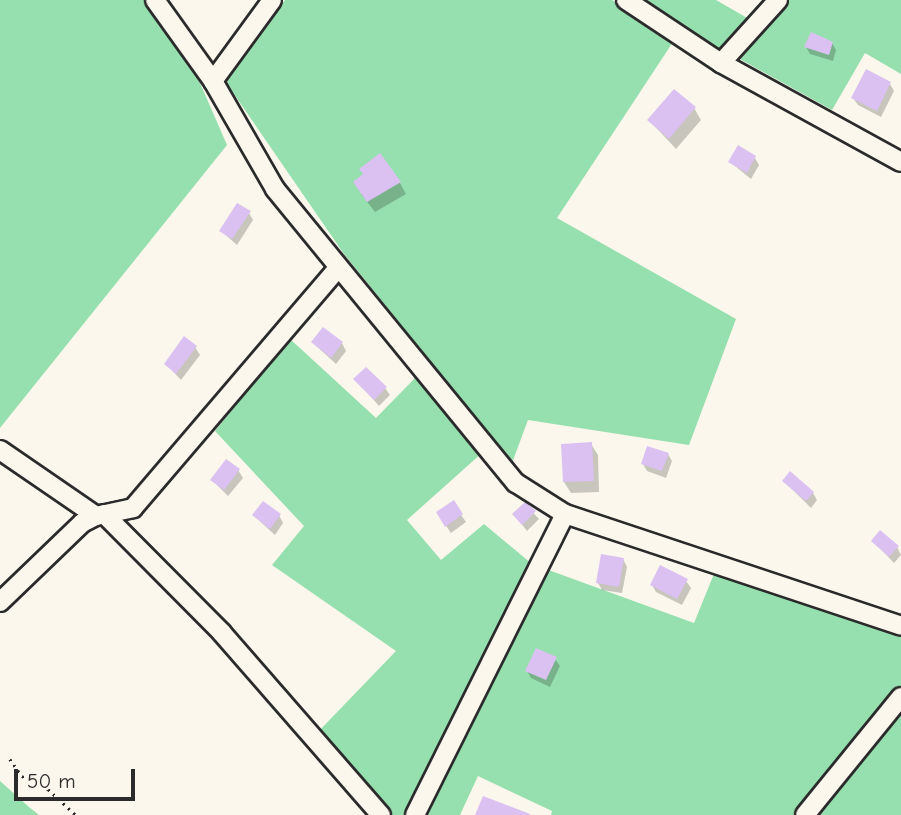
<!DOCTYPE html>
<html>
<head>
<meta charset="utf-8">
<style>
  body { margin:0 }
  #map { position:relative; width:901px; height:815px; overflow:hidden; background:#fbf7ec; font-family:"Comic Neue",sans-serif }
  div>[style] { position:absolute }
  .green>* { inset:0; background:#96dfae }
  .shadow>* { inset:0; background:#0003 }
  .building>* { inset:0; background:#dbc1f1 }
  .path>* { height:2.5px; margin-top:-1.25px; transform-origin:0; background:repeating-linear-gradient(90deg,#2b2b2b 0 2px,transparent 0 7px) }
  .roads { filter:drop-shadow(2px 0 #2b2b2b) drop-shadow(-2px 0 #2b2b2b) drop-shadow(0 2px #2b2b2b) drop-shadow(0 -2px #2b2b2b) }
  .minor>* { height:18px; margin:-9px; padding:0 9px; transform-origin:9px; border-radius:9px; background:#fbf7ec }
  span { translate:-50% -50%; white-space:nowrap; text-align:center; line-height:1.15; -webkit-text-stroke:5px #fbf7ec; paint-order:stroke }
  .scale { position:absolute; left:14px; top:769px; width:121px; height:32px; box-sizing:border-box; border:4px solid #2b2b2b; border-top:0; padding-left:9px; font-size:21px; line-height:24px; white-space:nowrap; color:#2b2b2b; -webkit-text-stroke:5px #fbf7ec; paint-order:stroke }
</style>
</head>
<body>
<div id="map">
  <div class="green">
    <i style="clip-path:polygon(0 0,145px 0,193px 67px,227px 145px,0 428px)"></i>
    <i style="clip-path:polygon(285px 0,612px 0,673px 42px,557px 218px,736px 319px,689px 445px,528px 420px,512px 463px,344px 254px,225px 81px)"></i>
    <i style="clip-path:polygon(642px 0,716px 0,749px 19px,719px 54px)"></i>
    <i style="clip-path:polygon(789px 0,901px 0,901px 74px,865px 53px,832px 110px,738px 58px)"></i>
    <i style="clip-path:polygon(289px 338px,376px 418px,419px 374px,483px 452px,407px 520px,441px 560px,484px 524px,532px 564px,694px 623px,716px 569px,901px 633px,901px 815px,551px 815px,552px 811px,478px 776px,460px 815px,389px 815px,317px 733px,396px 651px,272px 565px,304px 526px,215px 431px)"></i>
    <i style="clip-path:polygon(0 781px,29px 807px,39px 815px,0 815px)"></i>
  </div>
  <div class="shadow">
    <i style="clip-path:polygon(832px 43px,836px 50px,833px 61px,810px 54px,806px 47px)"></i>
    <i style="clip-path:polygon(890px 84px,894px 91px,881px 117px,858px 105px,853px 98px)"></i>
    <i style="clip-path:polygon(694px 108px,701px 120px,676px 149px,649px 120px)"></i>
    <i style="clip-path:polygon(755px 158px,759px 165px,751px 179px,730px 162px)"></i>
    <i style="clip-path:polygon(365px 175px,400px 183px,406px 194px,375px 212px,361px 194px)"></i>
    <i style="clip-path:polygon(249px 213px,253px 220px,237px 245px,221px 231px)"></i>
    <i style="clip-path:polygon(313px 343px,342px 343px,346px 351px,336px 364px)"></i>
    <i style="clip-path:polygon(195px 347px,200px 355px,181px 380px,166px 364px)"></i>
    <i style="clip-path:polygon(356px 380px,385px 388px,390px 395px,379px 406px)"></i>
    <i style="clip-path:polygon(591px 444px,598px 455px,599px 492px,571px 493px,564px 482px)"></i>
    <i style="clip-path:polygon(668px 454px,672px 461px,666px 478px,647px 471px,643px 464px)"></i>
    <i style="clip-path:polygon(238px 470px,243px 478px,228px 496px,212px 480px)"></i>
    <i style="clip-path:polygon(784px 481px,813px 493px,817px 500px,811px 508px)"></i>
    <i style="clip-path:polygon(453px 503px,466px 522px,451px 533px,442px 520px)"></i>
    <i style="clip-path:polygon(525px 504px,539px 519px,527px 531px,514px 514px)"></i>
    <i style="clip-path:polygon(279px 515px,283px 523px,275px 535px,254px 516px)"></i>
    <i style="clip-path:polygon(873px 541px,897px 547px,901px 555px,894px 563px)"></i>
    <i style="clip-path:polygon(623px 559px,627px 567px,622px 593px,602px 590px,598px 583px)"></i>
    <i style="clip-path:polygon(686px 581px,691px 588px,682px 605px,656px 592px,652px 585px)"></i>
    <i style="clip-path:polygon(555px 659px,560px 666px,550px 687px,531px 678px,527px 671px)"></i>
  </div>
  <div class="building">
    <i style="clip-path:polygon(811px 32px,833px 42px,829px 55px,804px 47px)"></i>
    <i style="clip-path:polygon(866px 69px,891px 82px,877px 111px,851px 98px)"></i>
    <i style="clip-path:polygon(674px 89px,696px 107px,669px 139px,647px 120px)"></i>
    <i style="clip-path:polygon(738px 145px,756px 156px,747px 173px,728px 162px)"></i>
    <i style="clip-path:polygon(380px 153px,401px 182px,367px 202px,353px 182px,363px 174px,359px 169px)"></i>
    <i style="clip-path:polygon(237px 203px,251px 211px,232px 239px,219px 231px)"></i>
    <i style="clip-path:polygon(323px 327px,343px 342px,331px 358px,311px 342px)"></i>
    <i style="clip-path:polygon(184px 336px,197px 346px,176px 374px,164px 364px)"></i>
    <i style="clip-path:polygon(366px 367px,387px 387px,374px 400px,353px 379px)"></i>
    <i style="clip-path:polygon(592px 442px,594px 481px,563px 482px,561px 444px)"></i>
    <i style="clip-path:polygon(647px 446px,669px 453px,662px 471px,641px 464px)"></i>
    <i style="clip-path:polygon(226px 459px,240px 469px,224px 490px,210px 480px)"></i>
    <i style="clip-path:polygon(790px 471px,814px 492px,806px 501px,782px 481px)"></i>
    <i style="clip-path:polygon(454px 500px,463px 514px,445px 527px,436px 512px)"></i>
    <i style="clip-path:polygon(263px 501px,281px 514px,270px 529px,252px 515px)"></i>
    <i style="clip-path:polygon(525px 502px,536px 511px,522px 525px,512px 514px)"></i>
    <i style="clip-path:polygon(880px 530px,899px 546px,889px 557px,871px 541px)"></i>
    <i style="clip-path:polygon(601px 554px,624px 558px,619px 587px,596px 583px)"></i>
    <i style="clip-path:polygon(660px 565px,688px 579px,677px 599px,650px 585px)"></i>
    <i style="clip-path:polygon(536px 648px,557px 657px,546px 680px,525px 671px)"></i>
    <i style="clip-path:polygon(483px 796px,530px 814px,530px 815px,475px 815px)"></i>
  </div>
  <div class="path">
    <i style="left:10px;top:759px;width:21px;rotate:55deg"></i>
    <i style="left:22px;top:776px;width:29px;rotate:27deg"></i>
    <i style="left:48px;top:789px;width:38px;rotate:43deg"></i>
  </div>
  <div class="roads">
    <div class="minor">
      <i style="left:155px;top:0;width:100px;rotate:54.4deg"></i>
      <i style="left:213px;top:81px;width:125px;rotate:60.1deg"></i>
      <i style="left:275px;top:189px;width:380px;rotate:50.7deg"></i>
      <i style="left:516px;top:483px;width:58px;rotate:32.3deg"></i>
      <i style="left:565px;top:514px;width:354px;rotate:18.4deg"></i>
      <i style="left:626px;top:0;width:114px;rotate:33.6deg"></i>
      <i style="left:721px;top:63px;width:205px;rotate:28.8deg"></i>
      <i style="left:721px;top:63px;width:85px;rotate:-47.9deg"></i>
      <i style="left:213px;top:81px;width:100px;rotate:-53.9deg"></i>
      <i style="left:0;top:450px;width:116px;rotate:34.5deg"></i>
      <i style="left:96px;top:516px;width:38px;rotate:-12deg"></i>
      <i style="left:133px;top:508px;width:316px;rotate:-49.5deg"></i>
      <i style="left:104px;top:514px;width:168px;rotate:45.2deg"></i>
      <i style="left:222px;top:633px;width:242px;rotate:48.9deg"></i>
      <i style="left:0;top:602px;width:114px;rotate:-43.9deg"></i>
      <i style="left:82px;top:523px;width:16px;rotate:-27deg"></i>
      <i style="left:415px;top:815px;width:336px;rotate:-63.5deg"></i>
      <i style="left:805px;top:815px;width:152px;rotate:-50.9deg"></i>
    </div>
  </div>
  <div class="scale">50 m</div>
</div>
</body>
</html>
